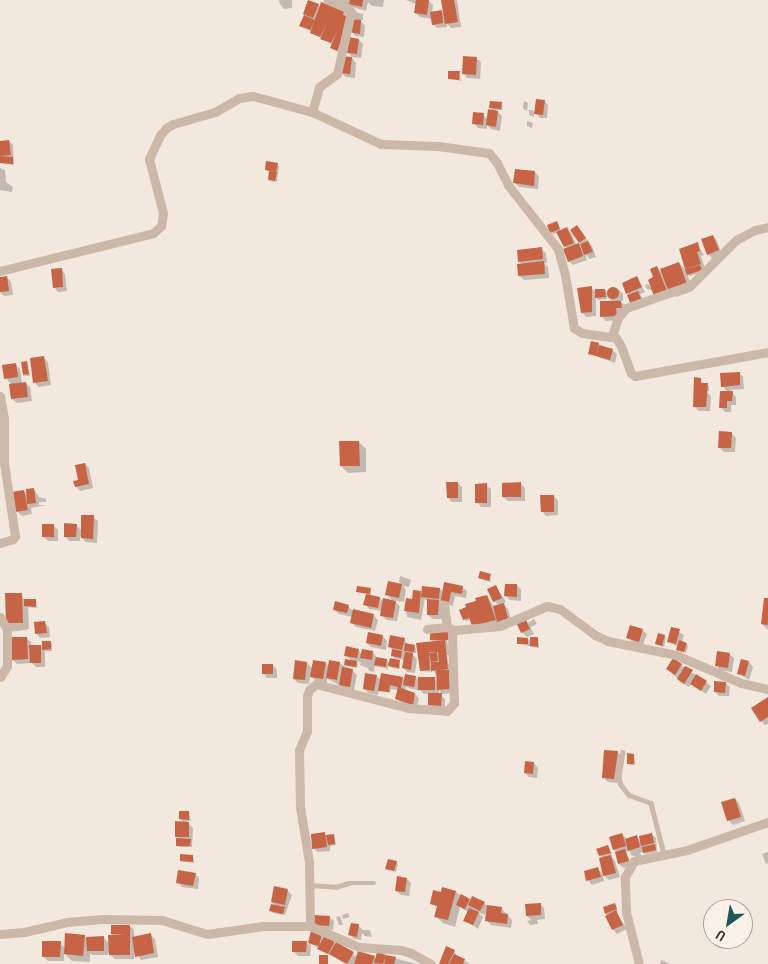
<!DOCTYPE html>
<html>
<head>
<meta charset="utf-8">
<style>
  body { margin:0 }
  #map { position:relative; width:768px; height:964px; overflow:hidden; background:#f3e8dd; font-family:"Archivo Narrow",sans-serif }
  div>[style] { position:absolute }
  .shadow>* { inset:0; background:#0003 }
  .building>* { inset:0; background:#c86446 }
  .round { border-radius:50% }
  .lane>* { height:4.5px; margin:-2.25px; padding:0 2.25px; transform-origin:2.25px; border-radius:2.25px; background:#cbb8a8 }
  .street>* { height:9px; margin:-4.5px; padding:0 4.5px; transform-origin:4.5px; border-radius:4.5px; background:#cbb8a8 }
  span { translate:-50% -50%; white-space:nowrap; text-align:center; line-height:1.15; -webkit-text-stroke:4.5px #faf2e9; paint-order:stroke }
  .north { position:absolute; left:703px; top:899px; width:50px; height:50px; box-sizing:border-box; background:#faf2e9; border:1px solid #aca39c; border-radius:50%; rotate:212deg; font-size:14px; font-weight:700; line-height:20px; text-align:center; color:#382d29 }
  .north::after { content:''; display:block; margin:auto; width:18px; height:22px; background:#1d575a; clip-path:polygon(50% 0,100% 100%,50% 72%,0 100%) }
</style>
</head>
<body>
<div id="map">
  <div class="shadow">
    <i style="clip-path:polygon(279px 0,292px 0,292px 8px,284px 9px,280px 4px)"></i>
    <i style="clip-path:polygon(338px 0,384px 0,383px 7px,372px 6px,368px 2px,366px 11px,342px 4px)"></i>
    <i style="clip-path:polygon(406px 0,428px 0,433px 5px,432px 13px,441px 12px,445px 15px,442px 0,457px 0,461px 27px,451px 28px,447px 24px,447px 27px,437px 28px,433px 24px,432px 19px,420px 17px,415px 13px,416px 4px)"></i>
    <i style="clip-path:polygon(309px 1px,320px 7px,344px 12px,348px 17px,341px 54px,332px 47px,333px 45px,301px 25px)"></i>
    <i style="clip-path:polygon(355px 12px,363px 14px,363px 20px,360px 20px,365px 26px,364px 37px,356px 36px,351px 32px,357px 21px,354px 18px)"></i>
    <i style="clip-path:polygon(359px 40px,363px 44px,361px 58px,352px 57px,348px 52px)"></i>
    <i style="clip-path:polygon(343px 57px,352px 58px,356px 63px,355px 78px,346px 77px,341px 73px)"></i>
    <i style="clip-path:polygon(476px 58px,481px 62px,480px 79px,467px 78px,463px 73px)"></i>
    <i style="clip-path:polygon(459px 73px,461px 81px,449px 78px)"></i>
    <i style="clip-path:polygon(524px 101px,528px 103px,527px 110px,532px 110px,534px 112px,534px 117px,529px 115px,529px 111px,525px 110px,523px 108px)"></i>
    <i style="clip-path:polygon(544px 101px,548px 105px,547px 118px,540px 118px,536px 113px)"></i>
    <i style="clip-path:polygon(501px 103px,503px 110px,496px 110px,502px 116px,500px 131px,491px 129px,487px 125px,487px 129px,478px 128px,474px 123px,483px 115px,488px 119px,494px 112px,491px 108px)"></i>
    <i style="clip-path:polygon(527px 121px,533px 123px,532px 128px,527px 126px)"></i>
    <i style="clip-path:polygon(9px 141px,13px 145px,14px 165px,0 163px,3px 157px,1px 155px,0 142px)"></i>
    <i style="clip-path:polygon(277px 164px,279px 166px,277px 182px,271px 181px,270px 172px,267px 170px)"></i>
    <i style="clip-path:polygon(0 168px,5px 170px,6px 182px,13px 187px,12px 192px,0 190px)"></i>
    <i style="clip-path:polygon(535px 172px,539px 177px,538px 189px,519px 187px,515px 183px)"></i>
    <i style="clip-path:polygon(557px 223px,561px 231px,567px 229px,571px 233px,577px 246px,584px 251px,580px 242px,577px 227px,592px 246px,596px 257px,590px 259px,585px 254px,587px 260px,573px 265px,569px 261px,567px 249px,558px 232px,553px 234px,551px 232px)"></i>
    <i style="clip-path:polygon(713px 236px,717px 241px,722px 255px,712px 258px,708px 254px)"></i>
    <i style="clip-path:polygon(697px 244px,704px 255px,701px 256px,705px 268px,703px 272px,690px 276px,687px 273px,693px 291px,676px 297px,667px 288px,670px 295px,647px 289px,645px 285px,648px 284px,653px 289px,657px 268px,664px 275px,679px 263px,688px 272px,680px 249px)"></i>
    <i style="clip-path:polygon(541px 249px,546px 253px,547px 263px,544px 263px,548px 267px,549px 278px,524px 280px,520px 276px,522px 264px,519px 262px)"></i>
    <i style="clip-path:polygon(61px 269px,65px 274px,67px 291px,58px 292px,54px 287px)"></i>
    <i style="clip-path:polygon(7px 277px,11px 282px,13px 295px,4px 296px,0 292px,0 278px)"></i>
    <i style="clip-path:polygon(637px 278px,645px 292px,640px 294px,646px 305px,637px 309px,627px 293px)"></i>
    <i style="clip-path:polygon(591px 288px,596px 292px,605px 290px,608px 293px,608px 290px,618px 289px,623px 294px,623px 301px,620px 301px,625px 306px,620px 320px,606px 321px,602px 317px,613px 302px,607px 297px,607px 299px,598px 300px,596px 297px,596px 316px,586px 317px,582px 312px)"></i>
    <i style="clip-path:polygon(598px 344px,612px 350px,617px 354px,615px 363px,590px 354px)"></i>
    <i style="clip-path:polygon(44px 358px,48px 362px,51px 385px,39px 387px,34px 382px)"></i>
    <i style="clip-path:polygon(27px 363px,30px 376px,26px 376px,24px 375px)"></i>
    <i style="clip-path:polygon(15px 364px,20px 369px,22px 384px,26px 383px,30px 387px,32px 401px,17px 403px,12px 399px,11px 384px,6px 378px)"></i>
    <i style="clip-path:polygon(739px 373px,743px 377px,744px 389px,730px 390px,736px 397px,736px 405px,731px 405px,731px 412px,725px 412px,721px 407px,729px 393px,722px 386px)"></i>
    <i style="clip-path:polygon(701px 379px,702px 384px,709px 386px,709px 391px,706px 391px,711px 396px,710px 411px,699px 411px,694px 406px)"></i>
    <i style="clip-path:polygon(731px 433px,736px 438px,735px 452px,724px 452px,719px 447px)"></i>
    <i style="clip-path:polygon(359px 442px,366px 449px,366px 472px,348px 473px,341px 466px)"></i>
    <i style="clip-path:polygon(85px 464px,89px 468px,93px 488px,80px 491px,76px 486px)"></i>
    <i style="clip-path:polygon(458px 483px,462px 487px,462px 502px,452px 502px,448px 498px)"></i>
    <i style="clip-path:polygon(521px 484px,525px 488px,525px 501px,508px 501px,503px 497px)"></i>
    <i style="clip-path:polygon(486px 485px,491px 489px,491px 507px,481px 507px,477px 502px)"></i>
    <i style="clip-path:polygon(34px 489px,39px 497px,46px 499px,46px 502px,39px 502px,39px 505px,46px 505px,31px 508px,32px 514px,22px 516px,17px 511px,24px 491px,28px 495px)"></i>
    <i style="clip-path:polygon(554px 496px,558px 501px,558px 515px,546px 516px,542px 511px)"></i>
    <i style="clip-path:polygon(93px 517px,98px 521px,97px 543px,86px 542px,80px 536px,80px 541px,69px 541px,65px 536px,76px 525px,82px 531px)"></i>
    <i style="clip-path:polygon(53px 525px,58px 530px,58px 541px,48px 541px,44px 537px)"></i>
    <i style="clip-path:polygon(490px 575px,491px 582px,480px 578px)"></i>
    <i style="clip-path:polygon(400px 576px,411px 580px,409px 587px,403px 586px,406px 590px,404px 602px,393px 600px,400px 606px,397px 621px,386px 620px,382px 615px,382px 611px,369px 609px,365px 604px,367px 594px,357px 592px,370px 589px,371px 596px,380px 598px,384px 602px,393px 601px,387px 595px,389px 583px,403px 585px,399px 582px)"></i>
    <i style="clip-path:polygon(517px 585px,521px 590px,521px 601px,510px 600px,505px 596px)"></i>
    <i style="clip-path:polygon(462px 587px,467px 591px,466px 598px,455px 596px,453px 606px,439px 602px,443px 605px,442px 619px,433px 619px,428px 615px,427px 601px,425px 599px,421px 620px,407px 617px,406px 611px,420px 592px,423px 595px,440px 589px,443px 592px)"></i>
    <i style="clip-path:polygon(496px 587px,506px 602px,503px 604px,508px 609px,512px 623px,478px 630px,471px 620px,466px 621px,464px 619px,465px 609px,469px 613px,467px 605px,487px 596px,494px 607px,499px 606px,494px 601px)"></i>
    <i style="clip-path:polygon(21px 596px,25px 600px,36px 600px,37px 608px,28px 607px,29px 629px,14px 629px,7px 623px)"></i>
    <i style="clip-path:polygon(768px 599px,768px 630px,762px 624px)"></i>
    <i style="clip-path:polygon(348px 606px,353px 611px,373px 615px,378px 620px,375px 631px,356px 627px,351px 622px,353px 617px,339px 614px,334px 609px)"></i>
    <i style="clip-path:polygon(534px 619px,537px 624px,531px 627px,531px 630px,539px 627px,532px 630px,534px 634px,527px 637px,522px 632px,525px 620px,528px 623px)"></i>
    <i style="clip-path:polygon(45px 623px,49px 627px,50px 637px,40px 638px,36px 633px)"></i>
    <i style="clip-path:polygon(672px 628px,684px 635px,682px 642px,688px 646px,686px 653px,679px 651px,678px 647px,668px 641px)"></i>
    <i style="clip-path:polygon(642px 630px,647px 634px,643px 645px,632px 642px,628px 637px)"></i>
    <i style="clip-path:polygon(448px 632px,450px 634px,447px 641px,450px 641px,447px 641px,450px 655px,447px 655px,448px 663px,451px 667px,453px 693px,442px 694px,439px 690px,439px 694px,445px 699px,445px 710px,434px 709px,429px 705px,430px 693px,424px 694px,419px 689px,419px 691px,406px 687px,405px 692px,415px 694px,419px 698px,417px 709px,408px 707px,397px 699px,399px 690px,391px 689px,390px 693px,379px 690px,378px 695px,368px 693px,364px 688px,376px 676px,381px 680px,403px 678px,405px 681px,406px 675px,416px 677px,419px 681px,434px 679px,438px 682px,437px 675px,431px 669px,432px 672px,421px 671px,422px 663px,417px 659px,415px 673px,407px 672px,403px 668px,404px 660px,394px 658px,393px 651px,389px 646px,404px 639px,408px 645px,416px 648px,416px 653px,411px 653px,419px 661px,434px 643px,431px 640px)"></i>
    <i style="clip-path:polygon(369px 634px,383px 636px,387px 641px,386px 650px,371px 647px,367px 643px)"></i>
    <i style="clip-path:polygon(665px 636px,666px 638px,664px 647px,658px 645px,656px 644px)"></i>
    <i style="clip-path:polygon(26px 638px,31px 642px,31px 646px,41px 646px,43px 649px,50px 642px,52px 644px,52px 651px,45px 651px,45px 667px,36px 667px,32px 663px,17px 664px,13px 660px)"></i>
    <i style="clip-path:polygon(538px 638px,539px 648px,519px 644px,528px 639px,531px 642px)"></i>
    <i style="clip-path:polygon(358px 650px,362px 654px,373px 652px,377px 658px,387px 660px,390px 664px,399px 661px,400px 669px,392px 668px,388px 664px,388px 669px,375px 666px,374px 672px,369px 671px,368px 668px,360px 665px,361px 662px,355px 661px,358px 664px,357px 668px,347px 666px,345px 665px,352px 661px,346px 655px)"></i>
    <i style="clip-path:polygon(729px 654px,734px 658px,732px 672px,720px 670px,716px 665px)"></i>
    <i style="clip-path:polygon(749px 662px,753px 667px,749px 680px,738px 673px)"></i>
    <i style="clip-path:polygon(307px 663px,313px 669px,325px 663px,329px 667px,339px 663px,352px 670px,357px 675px,354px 690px,345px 689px,327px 678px,327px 683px,316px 681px,310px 675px,309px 684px,298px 683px,294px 679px)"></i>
    <i style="clip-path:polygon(273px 665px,277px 670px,277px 678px,267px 678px,263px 673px)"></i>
    <i style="clip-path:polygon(681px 665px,711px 686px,706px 694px,691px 683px,689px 687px,682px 683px,668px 669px)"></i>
    <i style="clip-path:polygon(725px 683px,730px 687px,729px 696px,719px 696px,715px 691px)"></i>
    <i style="clip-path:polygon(768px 698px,768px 724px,765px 725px,761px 721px)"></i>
    <i style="clip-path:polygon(618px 752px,622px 757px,618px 783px,608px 782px,604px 778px)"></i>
    <i style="clip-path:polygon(634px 755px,635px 765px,630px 765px,628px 763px)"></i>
    <i style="clip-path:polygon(534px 763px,538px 768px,537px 778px,529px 777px,525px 773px)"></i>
    <i style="clip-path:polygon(735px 799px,739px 803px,745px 821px,733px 825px,728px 820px)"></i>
    <i style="clip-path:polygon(189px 812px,191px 821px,186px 821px,193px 828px,192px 847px,179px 847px,177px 845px,180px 840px,176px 836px,184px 823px,180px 819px)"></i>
    <i style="clip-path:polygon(324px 834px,327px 836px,334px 835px,336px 845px,330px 846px,330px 851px,318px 852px,313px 848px)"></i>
    <i style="clip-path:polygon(622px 834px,627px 839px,636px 836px,641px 841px,651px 834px,656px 838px,657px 852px,646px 854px,643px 852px,640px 853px,641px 856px,636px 857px,631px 855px,630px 851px,626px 852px,632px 866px,624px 868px,619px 864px,617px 853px,614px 850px)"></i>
    <i style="clip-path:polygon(608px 847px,612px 855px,610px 855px,615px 861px,620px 877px,609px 880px,602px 873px,604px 881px,592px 885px,588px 880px,598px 869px,605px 876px,603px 859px,598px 850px)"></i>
    <i style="clip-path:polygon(768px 852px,768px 863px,766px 864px,762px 854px)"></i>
    <i style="clip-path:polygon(193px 856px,194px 863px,181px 861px)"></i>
    <i style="clip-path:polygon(396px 862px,398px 864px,396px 872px,387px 869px)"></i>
    <i style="clip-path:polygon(195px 874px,199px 878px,198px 889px,182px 887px,177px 882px)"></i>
    <i style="clip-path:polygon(407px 879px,411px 883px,409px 896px,401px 895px,396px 891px)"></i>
    <i style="clip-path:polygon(287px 890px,292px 895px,285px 915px,273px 913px,271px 911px,276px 906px,272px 902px)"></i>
    <i style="clip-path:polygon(456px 892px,471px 902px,484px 903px,488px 906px,501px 908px,512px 920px,511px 928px,491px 925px,487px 921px,488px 908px,485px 915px,476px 911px,483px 917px,478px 929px,465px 920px,468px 912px,460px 907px,455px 927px,443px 923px,436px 916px,438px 906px,431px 903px)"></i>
    <i style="clip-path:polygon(540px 904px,544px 908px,545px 919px,537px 920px,538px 924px,530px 925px,527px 921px,531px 920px,527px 916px)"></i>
    <i style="clip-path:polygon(614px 904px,618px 911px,616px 912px,627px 929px,617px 934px,613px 929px,606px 913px)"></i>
    <i style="clip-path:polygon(348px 913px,350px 917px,343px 919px,342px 915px)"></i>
    <i style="clip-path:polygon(340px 916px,343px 925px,339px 925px,336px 917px)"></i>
    <i style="clip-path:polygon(329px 917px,334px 921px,333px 930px,319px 929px,315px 924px)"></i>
    <i style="clip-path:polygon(358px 925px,363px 930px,370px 930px,372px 937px,365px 936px,362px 933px,361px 940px,354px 939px,350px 935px)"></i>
    <i style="clip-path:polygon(112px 926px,130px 926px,134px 930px,134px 938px,150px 935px,155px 939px,158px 957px,141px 960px,134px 948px,134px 959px,115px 959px,108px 953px,108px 955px,92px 955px,90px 953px,90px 962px,72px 961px,64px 953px,64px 961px,48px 961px,43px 956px,60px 943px,65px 948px,84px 936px,86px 938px,104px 938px,110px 944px)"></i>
    <i style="clip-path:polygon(311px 932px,321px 934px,358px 958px,374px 957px,376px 959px,378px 954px,417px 964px,346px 964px,311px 944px,310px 956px,298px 956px,293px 951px,306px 942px,309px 945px)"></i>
    <i style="clip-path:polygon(447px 948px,454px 951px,458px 957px,470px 964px,440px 964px)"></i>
    <i style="clip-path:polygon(661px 960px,668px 963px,669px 964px,660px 964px)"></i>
  </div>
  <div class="building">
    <i style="clip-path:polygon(308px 0,319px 4px,313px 18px,303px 14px)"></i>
    <i style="clip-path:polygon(350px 0,363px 0,362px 7px,349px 4px)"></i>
    <i style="clip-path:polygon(416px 0,429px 0,427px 15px,414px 13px)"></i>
    <i style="clip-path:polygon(441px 0,454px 0,458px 22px,445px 24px)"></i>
    <i style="clip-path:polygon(321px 2px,344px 11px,343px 15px,348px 17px,344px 34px,337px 51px,330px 48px,337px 31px,331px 43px,320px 39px,327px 23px,320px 37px,310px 33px)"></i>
    <i style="clip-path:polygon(442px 10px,443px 23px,432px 25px,430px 12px)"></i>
    <i style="clip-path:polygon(304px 15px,315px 20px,310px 30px,299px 26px)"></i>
    <i style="clip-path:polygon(352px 19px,361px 20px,360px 34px,350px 32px)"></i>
    <i style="clip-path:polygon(349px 37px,359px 39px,357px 54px,347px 53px)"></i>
    <i style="clip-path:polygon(342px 56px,352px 57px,350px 74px,340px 73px)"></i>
    <i style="clip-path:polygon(463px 56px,477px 57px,476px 75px,462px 74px)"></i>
    <i style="clip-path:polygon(448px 71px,460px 71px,459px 80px,448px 79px)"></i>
    <i style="clip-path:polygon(536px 99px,545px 100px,543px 115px,534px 114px)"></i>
    <i style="clip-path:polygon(490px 101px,502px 102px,501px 109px,489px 108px)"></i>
    <i style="clip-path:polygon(488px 109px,498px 111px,496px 127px,486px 125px)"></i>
    <i style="clip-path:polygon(473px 112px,484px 113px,483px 125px,472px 124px)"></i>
    <i style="clip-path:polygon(9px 140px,11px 155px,0 156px,0 141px)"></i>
    <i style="clip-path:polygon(0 156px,13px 157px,13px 164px,0 163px)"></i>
    <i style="clip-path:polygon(266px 161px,278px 163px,276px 172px,265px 170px)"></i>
    <i style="clip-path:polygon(515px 169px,535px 171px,534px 186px,513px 183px)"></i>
    <i style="clip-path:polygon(269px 171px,277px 172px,275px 181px,268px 180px)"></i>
    <i style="clip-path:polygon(557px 221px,560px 229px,550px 233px,547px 225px)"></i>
    <i style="clip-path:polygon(577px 225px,586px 238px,579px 243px,570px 230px)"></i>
    <i style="clip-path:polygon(567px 227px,574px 243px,564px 247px,556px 232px)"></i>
    <i style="clip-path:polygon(713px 235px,719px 250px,707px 255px,701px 239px)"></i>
    <i style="clip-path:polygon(588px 241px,593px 252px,584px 255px,580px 244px)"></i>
    <i style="clip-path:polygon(698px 242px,700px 251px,697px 252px,701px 264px,685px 269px,679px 249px)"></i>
    <i style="clip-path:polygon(579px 243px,583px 256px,568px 262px,563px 249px)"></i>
    <i style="clip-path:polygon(542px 247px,543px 259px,518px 262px,517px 250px)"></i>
    <i style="clip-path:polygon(544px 261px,545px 274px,518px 276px,517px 264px)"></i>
    <i style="clip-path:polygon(679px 262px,687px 284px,668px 290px,660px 269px)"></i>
    <i style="clip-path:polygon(700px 265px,702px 270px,687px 275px,685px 269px)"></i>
    <i style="clip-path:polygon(657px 266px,667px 291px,654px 296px,648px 280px,653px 277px,650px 269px)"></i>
    <i style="clip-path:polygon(62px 268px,63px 287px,53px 288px,51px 269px)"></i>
    <i style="clip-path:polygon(7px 276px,9px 291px,0 292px,0 277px)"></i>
    <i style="clip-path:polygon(637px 276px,642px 287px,626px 294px,622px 283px)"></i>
    <i style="clip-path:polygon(592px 286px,592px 312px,581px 313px,577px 288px)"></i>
    <i class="round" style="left:607px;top:287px;width:12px;height:12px"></i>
    <i style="clip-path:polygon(595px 289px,605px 289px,606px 297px,595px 298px)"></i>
    <i style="clip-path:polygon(638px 291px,642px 301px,631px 305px,627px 295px)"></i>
    <i style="clip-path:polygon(600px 301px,621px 301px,622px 308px,616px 308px,617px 316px,600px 317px)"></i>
    <i style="clip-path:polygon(591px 341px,599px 343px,596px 356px,588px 354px)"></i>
    <i style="clip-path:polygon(599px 345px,613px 349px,610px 360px,596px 356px)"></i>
    <i style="clip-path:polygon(44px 356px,48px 381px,33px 383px,30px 358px)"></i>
    <i style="clip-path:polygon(27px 361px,29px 374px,23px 375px,21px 362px)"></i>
    <i style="clip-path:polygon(16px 363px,18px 377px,4px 379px,2px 365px)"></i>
    <i style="clip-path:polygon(740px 372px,740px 385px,721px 387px,720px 373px)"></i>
    <i style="clip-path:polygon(694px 377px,701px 378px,701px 383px,708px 383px,706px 407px,693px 407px)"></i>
    <i style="clip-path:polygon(26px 382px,28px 397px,11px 399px,9px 384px)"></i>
    <i style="clip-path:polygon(720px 391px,733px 391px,732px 401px,727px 401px,727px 408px,719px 408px)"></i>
    <i style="clip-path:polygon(719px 431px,732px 432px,731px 448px,718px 448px)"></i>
    <i style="clip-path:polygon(339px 441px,359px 441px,360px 466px,340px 466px)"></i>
    <i style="clip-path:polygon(85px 463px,89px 484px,75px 487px,73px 481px,78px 480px,75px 465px)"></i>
    <i style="clip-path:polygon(446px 482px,458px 482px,458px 498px,447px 498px)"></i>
    <i style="clip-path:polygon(521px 482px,521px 497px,502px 497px,502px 483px)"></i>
    <i style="clip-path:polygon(487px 483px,487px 503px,475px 503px,475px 484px)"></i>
    <i style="clip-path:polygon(34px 488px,36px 503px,27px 504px,26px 489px)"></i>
    <i style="clip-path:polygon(24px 490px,28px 510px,16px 512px,12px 492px)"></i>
    <i style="clip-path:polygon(540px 495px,554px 495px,554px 512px,541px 512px)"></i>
    <i style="clip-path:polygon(81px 515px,94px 515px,93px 539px,81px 538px)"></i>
    <i style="clip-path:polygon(64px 523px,77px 524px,76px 537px,64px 537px)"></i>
    <i style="clip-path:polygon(42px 524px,54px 524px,54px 537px,42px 537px)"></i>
    <i style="clip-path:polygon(480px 571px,491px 574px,489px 581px,478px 578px)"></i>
    <i style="clip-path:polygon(388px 581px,402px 584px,399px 598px,385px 595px)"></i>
    <i style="clip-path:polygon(444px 582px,463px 586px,462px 594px,451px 592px,449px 602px,441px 600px)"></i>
    <i style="clip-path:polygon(505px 584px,517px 584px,517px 597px,504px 596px)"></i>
    <i style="clip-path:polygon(496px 585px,502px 598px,493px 602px,487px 589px)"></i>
    <i style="clip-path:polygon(357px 586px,371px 588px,370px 594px,356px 592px)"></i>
    <i style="clip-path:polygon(422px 586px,440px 588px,439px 599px,421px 597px)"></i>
    <i style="clip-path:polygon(413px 590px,421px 591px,419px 613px,404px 611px,406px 598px,412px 599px)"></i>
    <i style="clip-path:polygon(5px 593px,22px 593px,23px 623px,6px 623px)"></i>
    <i style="clip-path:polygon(366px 594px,380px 597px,378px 608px,363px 605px)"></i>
    <i style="clip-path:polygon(487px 595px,496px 620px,472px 626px,467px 611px,469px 618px,463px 620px,459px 610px,466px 607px,465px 604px,476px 601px,475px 598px)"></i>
    <i style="clip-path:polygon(383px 598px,396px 601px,393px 618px,380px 616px)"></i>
    <i style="clip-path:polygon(764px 598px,768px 598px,768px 625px,761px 624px)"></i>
    <i style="clip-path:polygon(24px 599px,36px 599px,36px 607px,24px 606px)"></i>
    <i style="clip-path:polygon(427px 599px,439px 600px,438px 615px,427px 615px)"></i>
    <i style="clip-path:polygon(335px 601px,349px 605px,347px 613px,333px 610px)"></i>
    <i style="clip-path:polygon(504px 603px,508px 618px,497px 622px,493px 606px)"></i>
    <i style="clip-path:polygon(353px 609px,374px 614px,371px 628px,350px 623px)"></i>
    <i style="clip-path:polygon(525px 618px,530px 629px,521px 633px,516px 622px)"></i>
    <i style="clip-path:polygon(45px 621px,47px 633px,35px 634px,34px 622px)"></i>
    <i style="clip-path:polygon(630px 625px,643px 629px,639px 642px,626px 638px)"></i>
    <i style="clip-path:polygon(671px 627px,680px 629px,676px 644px,667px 642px)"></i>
    <i style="clip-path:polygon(448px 630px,449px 640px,430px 640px,430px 631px)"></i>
    <i style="clip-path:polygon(368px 632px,383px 635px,381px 646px,366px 643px)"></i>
    <i style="clip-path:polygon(658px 633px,665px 635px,662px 646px,655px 644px)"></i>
    <i style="clip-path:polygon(390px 635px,405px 638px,402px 650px,388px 647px)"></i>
    <i style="clip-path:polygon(10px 637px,27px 637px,28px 659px,12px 660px)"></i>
    <i style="clip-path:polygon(517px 637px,528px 638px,528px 644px,517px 644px)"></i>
    <i style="clip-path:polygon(530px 637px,538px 637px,538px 647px,530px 646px)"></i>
    <i style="clip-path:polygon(445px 640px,448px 669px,442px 670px,449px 670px,450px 689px,437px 690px,436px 670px,431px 671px,431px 662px,439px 662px,438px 652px,429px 652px,430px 670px,420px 671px,416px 643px)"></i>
    <i style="clip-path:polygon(679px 640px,687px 643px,684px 652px,676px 650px)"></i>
    <i style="clip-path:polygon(42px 641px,51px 641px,51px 649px,42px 650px)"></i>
    <i style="clip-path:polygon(405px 643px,415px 645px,414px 652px,404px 651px)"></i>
    <i style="clip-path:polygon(29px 645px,41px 645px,41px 663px,30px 663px)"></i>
    <i style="clip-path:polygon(346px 646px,359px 649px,357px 658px,344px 656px)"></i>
    <i style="clip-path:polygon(362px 649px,373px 651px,372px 660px,360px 658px)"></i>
    <i style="clip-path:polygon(392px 649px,402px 651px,401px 658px,391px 656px)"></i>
    <i style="clip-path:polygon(717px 651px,730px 653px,728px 668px,715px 666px)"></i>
    <i style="clip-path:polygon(405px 652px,413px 653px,411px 670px,402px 668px)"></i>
    <i style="clip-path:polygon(437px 652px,438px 661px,431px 662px,429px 653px)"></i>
    <i style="clip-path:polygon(376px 657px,387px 659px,386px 667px,374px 665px)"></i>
    <i style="clip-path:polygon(390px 658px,400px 660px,399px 668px,388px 666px)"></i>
    <i style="clip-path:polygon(673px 658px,682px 664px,675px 675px,666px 669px)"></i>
    <i style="clip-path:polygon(345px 659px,357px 661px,356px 667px,344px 665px)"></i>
    <i style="clip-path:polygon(741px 659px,749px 661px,745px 676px,737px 674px)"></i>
    <i style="clip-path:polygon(295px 660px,307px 662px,305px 680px,293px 679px)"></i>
    <i style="clip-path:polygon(313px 660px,326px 662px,323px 679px,310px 677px)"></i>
    <i style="clip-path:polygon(329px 660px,340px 662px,337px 680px,326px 678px)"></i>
    <i style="clip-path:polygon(262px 664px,273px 664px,273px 674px,262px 674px)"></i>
    <i style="clip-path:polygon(685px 666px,693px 670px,684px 684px,677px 679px)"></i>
    <i style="clip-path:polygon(342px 667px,353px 669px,350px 687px,339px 685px)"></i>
    <i style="clip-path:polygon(365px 673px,377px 675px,374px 691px,363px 689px)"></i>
    <i style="clip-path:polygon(381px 673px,403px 677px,401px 688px,415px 693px,413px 705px,395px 699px,398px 687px,390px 685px,389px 692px,378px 691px)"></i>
    <i style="clip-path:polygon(405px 674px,416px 676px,414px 687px,403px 685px)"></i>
    <i style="clip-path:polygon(696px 674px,707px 681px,701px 691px,690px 684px)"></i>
    <i style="clip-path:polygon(418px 677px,435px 677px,435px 690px,418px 690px)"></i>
    <i style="clip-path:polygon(714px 681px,726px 682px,725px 693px,714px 692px)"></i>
    <i style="clip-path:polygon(428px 693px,442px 693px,441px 706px,428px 705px)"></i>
    <i style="clip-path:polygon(768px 697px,768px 717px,760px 722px,751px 708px)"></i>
    <i style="clip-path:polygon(604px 750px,618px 751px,614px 779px,602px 778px)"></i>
    <i style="clip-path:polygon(627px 753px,634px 754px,634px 764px,627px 764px)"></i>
    <i style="clip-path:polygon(525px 761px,534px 762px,533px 774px,524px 773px)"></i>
    <i style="clip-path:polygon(735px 798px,741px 817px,727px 821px,721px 802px)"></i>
    <i style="clip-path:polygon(179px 811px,189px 811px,189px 820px,179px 819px)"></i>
    <i style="clip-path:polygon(175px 821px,189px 822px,189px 837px,175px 837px)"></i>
    <i style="clip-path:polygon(325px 832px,327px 847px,312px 849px,311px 834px)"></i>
    <i style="clip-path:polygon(622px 833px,626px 846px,613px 850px,609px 837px)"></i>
    <i style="clip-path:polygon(652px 833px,654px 843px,641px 846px,639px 836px)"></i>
    <i style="clip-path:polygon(334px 834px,335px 844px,328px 845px,326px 835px)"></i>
    <i style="clip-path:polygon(637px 835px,640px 847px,628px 851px,625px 839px)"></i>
    <i style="clip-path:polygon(176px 838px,191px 839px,190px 846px,176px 846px)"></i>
    <i style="clip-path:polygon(655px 844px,656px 850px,643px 853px,642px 847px)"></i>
    <i style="clip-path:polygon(608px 845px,611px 853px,599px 856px,596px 849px)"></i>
    <i style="clip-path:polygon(625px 849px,629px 861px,618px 864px,615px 852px)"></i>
    <i style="clip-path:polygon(180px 854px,193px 855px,193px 862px,180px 861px)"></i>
    <i style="clip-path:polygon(611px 855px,616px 873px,603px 876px,599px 858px)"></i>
    <i style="clip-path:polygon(388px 859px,397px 861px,394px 871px,385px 869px)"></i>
    <i style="clip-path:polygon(598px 867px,601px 877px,586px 881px,584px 871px)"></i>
    <i style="clip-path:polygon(178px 870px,196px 873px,193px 886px,176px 883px)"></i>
    <i style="clip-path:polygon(397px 876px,407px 878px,405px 892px,395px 891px)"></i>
    <i style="clip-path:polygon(274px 886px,288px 889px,285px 905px,271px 902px)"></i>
    <i style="clip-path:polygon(442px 887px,456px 891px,448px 920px,434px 917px,437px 906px,430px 904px,433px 890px,441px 892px)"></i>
    <i style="clip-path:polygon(461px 894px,470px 899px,465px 909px,456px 905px)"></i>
    <i style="clip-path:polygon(472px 896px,485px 902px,480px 911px,468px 905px)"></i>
    <i style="clip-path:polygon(541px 903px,541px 915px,526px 916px,525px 904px)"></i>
    <i style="clip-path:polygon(615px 903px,617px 909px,605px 914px,603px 907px)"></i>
    <i style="clip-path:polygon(271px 904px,285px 907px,283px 914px,269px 911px)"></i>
    <i style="clip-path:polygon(487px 905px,502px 907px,501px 913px,508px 914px,507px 924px,485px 921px)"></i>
    <i style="clip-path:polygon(469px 908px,479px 912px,473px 925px,463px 921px)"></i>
    <i style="clip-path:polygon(616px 910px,623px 925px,612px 930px,605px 916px)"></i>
    <i style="clip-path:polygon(314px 915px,330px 916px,329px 926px,314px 925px)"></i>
    <i style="clip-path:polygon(351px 923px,359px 924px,357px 937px,348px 935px)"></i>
    <i style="clip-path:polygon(111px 925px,130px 925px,130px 955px,109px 955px,108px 935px,126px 935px,111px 934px)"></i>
    <i style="clip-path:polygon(311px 931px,322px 933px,319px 946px,308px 943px)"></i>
    <i style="clip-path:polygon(65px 933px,85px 935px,83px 956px,64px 954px)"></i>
    <i style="clip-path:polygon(151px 933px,154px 953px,135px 957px,132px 937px)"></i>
    <i style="clip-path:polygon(325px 935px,335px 941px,328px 954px,317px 949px)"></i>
    <i style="clip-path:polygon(104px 936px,104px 951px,87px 951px,86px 937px)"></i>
    <i style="clip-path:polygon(42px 941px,61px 941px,60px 957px,42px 957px)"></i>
    <i style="clip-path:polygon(292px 941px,307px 941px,306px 952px,292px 952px)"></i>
    <i style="clip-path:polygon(336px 942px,354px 952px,347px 964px,329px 954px)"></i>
    <i style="clip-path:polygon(446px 946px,455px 950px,448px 964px,439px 964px)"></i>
    <i style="clip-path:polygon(358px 951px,375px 956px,372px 964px,354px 964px)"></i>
    <i style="clip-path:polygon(377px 952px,386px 955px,383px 964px,374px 963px)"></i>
    <i style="clip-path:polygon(454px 954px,465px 959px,463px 964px,449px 964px)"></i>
    <i style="clip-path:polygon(319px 955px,328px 955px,328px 964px,319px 964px)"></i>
    <i style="clip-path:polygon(386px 955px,396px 957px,394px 964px,384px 964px)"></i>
  </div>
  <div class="lane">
    <i style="left:7px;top:629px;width:18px;rotate:-6deg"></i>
    <i style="left:623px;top:752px;width:26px;rotate:99deg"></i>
    <i style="left:619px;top:778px;width:7px;rotate:74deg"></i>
    <i style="left:621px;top:785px;width:13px;rotate:51deg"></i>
    <i style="left:629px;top:795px;width:23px;rotate:20deg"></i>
    <i style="left:651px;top:803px;width:53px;rotate:75.7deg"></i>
    <i style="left:310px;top:885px;width:26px;rotate:4deg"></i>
    <i style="left:336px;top:887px;width:13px;rotate:-18deg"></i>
    <i style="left:348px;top:883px;width:26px"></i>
  </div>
  <div class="street">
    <i style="left:312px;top:112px;width:26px;rotate:-74deg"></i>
    <i style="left:319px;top:87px;width:22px;rotate:-36deg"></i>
    <i style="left:337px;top:74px;width:64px;rotate:-77.3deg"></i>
    <i style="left:351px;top:12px;width:6px;rotate:-135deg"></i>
    <i style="left:347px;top:8px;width:21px;rotate:-157deg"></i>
    <i style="left:0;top:271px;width:158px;rotate:-13.9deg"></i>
    <i style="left:153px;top:233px;width:11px;rotate:-41deg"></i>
    <i style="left:161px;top:226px;width:13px;rotate:-81deg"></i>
    <i style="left:163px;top:213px;width:56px;rotate:-104.5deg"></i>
    <i style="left:149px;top:159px;width:26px;rotate:-65deg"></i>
    <i style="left:160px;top:135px;width:9px;rotate:-49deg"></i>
    <i style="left:166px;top:128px;width:8px;rotate:-30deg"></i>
    <i style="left:173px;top:124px;width:44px;rotate:-15.9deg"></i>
    <i style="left:215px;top:112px;width:28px;rotate:-30deg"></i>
    <i style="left:239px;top:98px;width:14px;rotate:-8deg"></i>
    <i style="left:253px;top:96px;width:61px;rotate:15.2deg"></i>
    <i style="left:312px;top:112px;width:76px;rotate:24.9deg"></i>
    <i style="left:381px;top:144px;width:57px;rotate:2deg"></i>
    <i style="left:438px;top:146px;width:51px;rotate:7.8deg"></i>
    <i style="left:489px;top:153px;width:13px;rotate:51deg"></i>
    <i style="left:497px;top:163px;width:25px;rotate:63deg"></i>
    <i style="left:508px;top:185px;width:81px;rotate:52deg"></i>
    <i style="left:558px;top:249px;width:27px;rotate:75deg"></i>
    <i style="left:565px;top:275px;width:54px;rotate:80.4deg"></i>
    <i style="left:574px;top:328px;width:9px;rotate:32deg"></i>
    <i style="left:582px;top:333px;width:34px;rotate:8deg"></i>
    <i style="left:616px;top:338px;width:9px;rotate:58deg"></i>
    <i style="left:621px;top:346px;width:29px;rotate:70deg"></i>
    <i style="left:631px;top:373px;width:5px;rotate:37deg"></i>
    <i style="left:635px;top:376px;width:135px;rotate:-10.2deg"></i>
    <i style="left:612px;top:336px;width:19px;rotate:-72deg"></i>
    <i style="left:618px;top:318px;width:13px;rotate:-51deg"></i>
    <i style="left:626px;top:308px;width:69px;rotate:-19.5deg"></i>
    <i style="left:691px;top:285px;width:64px;rotate:-45deg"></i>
    <i style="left:736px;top:240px;width:21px;rotate:-28deg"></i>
    <i style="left:755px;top:230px;width:13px;rotate:-13deg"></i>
    <i style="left:0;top:396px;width:23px;rotate:80deg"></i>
    <i style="left:4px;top:419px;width:44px;rotate:90deg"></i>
    <i style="left:4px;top:463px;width:74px;rotate:81.4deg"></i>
    <i style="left:15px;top:536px;width:4px;rotate:124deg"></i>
    <i style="left:13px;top:539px;width:14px;rotate:163deg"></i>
    <i style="left:444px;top:605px;width:22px;rotate:82deg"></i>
    <i style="left:0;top:617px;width:14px;rotate:60deg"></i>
    <i style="left:7px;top:629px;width:37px;rotate:90deg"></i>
    <i style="left:7px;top:666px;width:13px;rotate:122deg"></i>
    <i style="left:427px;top:629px;width:20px;rotate:-6deg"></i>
    <i style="left:447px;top:627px;width:8px;rotate:23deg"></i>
    <i style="left:310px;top:926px;width:64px;rotate:-90.9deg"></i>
    <i style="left:309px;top:862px;width:56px;rotate:-99.3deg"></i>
    <i style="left:300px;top:807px;width:57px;rotate:-91deg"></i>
    <i style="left:299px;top:750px;width:21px;rotate:-67deg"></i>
    <i style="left:307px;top:731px;width:35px;rotate:-90deg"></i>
    <i style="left:307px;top:696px;width:6px;rotate:-72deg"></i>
    <i style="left:309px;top:690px;width:9px;rotate:-41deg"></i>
    <i style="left:316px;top:684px;width:95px;rotate:14.6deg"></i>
    <i style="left:408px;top:708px;width:39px;rotate:4deg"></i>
    <i style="left:447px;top:711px;width:11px;rotate:-49deg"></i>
    <i style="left:454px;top:703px;width:68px;rotate:-91.7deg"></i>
    <i style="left:452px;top:635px;width:5px;rotate:-68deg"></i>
    <i style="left:454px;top:630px;width:46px;rotate:-5deg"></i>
    <i style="left:500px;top:626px;width:51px;rotate:-23.1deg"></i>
    <i style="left:547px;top:606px;width:13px;rotate:13deg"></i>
    <i style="left:560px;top:609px;width:44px;rotate:36.6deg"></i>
    <i style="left:595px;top:635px;width:14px;rotate:25deg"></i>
    <i style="left:608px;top:641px;width:69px;rotate:11.6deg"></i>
    <i style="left:676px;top:655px;width:71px;rotate:23.3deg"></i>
    <i style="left:741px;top:683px;width:28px;rotate:13deg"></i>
    <i style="left:0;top:934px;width:24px;rotate:-5deg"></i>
    <i style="left:24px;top:932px;width:44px;rotate:-13.1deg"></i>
    <i style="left:67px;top:922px;width:35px;rotate:-5deg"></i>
    <i style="left:102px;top:919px;width:60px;rotate:1deg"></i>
    <i style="left:162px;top:920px;width:47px;rotate:17.3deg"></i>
    <i style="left:207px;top:934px;width:57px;rotate:-8.1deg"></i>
    <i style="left:263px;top:926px;width:47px"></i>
    <i style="left:310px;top:926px;width:53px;rotate:23.2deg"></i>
    <i style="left:359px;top:947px;width:42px;rotate:4.1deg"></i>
    <i style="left:401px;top:950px;width:10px;rotate:17deg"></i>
    <i style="left:411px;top:953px;width:23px;rotate:29deg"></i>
    <i style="left:639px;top:964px;width:54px;rotate:-104deg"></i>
    <i style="left:626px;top:912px;width:35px;rotate:-92deg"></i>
    <i style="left:625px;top:877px;width:18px;rotate:-61deg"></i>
    <i style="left:634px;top:861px;width:54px;rotate:-11.7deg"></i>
    <i style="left:687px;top:850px;width:86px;rotate:-19.1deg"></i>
  </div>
  <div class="north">U</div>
</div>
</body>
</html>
